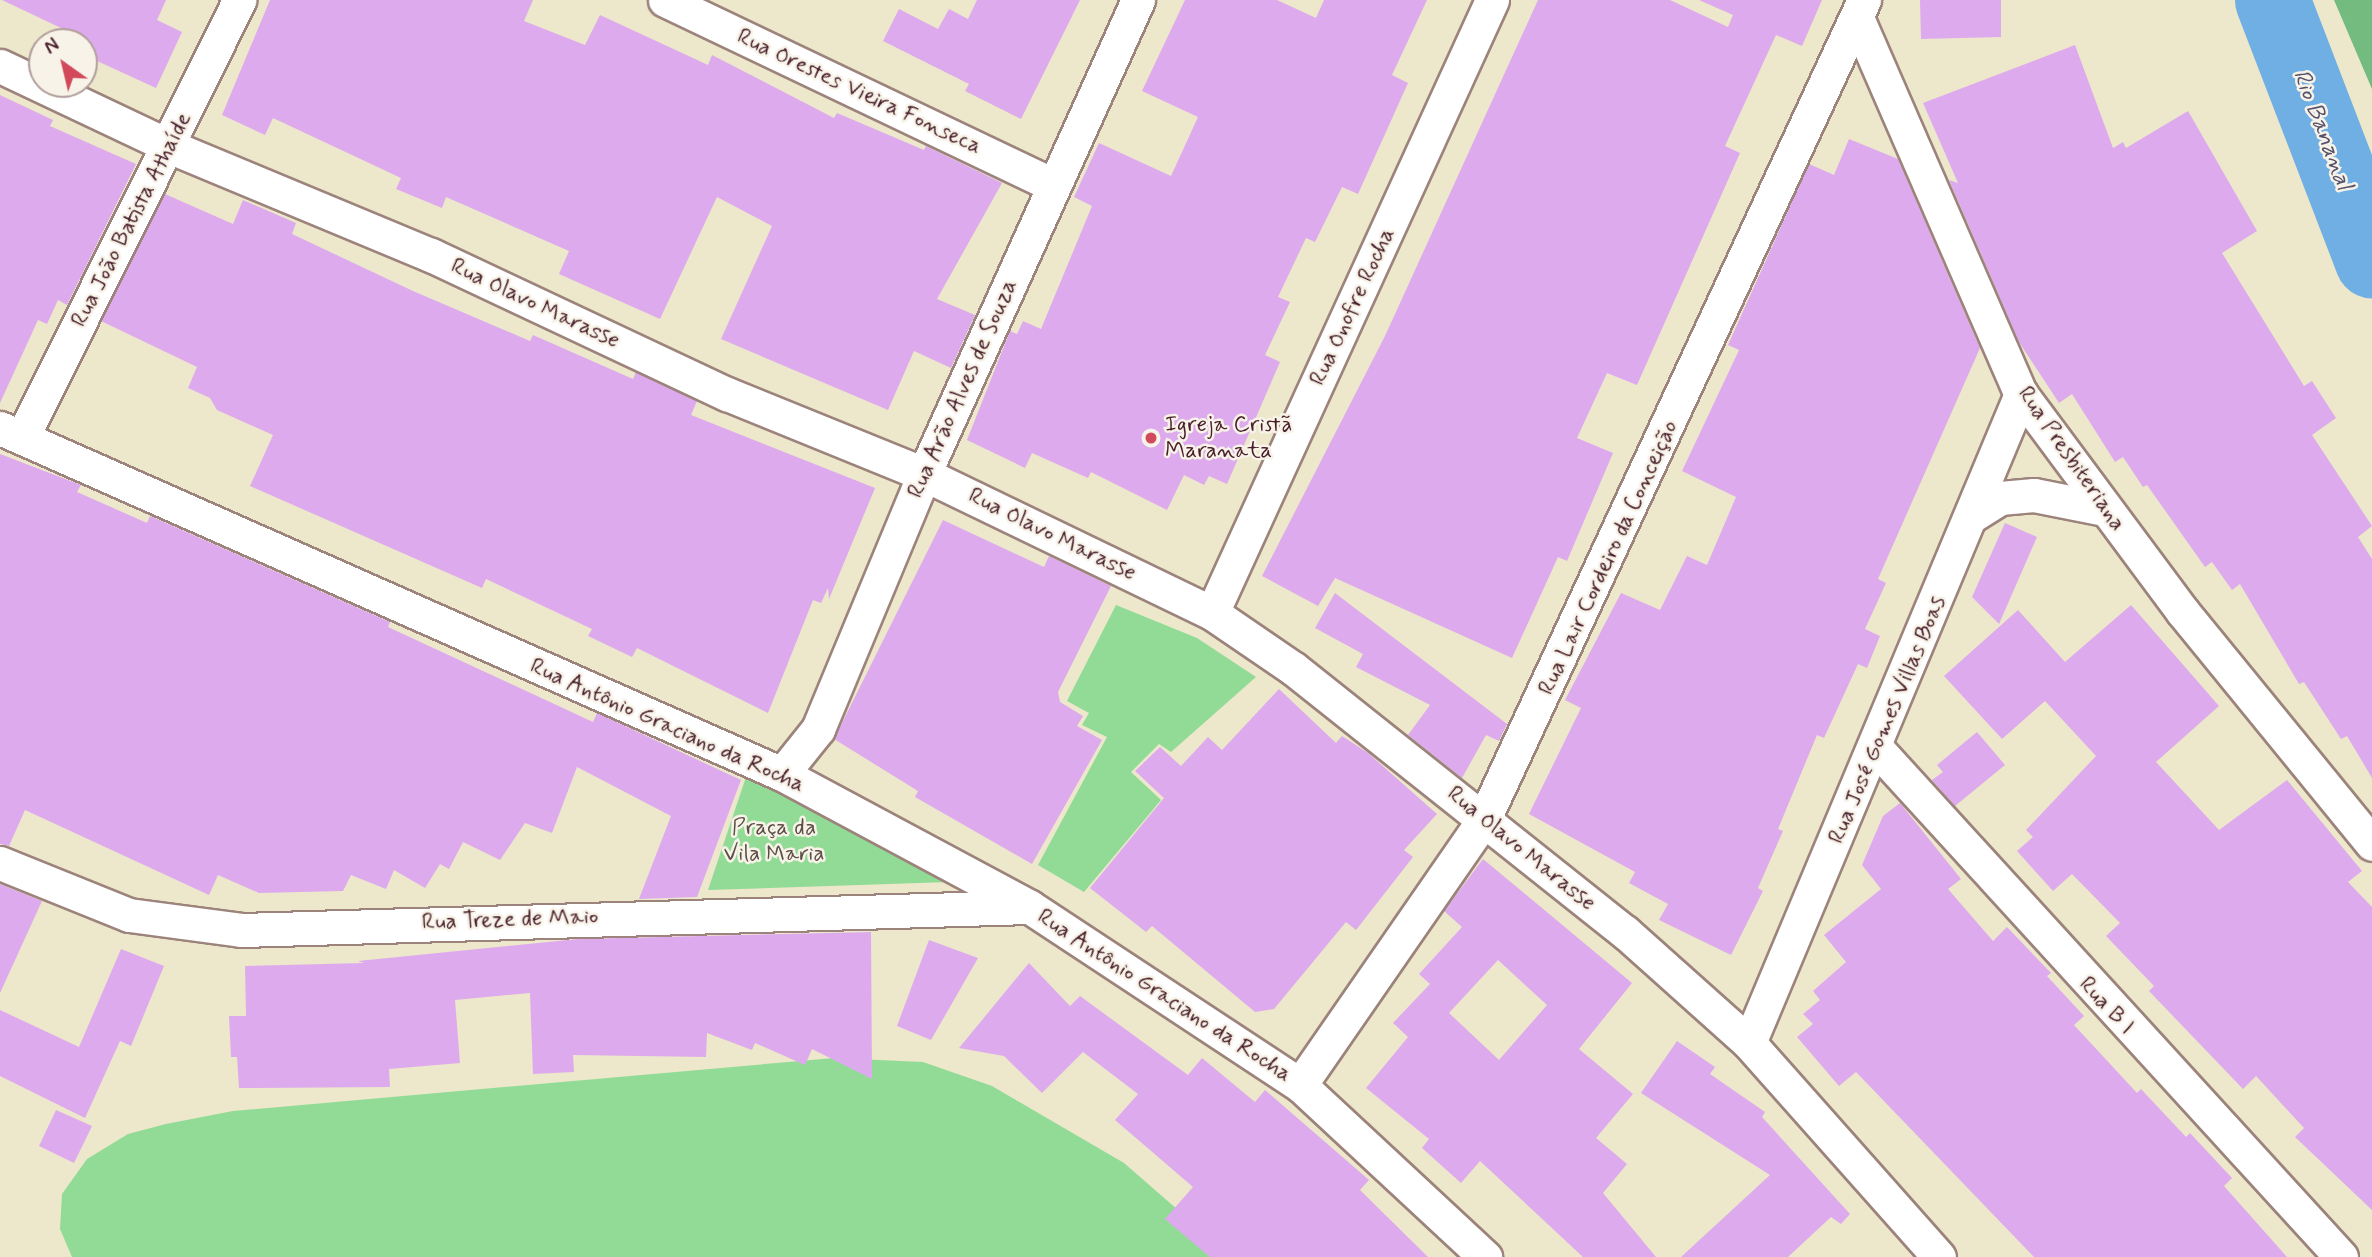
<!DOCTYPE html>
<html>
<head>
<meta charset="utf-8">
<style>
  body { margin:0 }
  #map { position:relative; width:2372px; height:1257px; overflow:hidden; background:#ede7cb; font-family:Mynerve,sans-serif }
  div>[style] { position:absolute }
  .green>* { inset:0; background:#91db96 }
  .forest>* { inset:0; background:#74bb7f }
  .river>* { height:75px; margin:-37.5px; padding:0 37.5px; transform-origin:37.5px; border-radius:37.5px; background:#70afe3 }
  .building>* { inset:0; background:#ddabed }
  .roads { filter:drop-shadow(2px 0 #9c837b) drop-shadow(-2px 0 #9c837b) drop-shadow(0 2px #9c837b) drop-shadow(0 -2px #9c837b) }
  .street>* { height:33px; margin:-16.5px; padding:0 16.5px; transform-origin:16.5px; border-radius:16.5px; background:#fff }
  .dots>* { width:19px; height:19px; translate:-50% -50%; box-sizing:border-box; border:4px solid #f7f3e8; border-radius:50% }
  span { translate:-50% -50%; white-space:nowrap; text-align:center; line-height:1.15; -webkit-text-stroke:5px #f7f3e8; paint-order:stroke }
  .street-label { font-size:23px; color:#4a1f2b }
  .poi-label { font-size:23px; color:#4a1f2b }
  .left { translate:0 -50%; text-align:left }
  .park-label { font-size:23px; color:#5c4e46 }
  .water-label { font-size:24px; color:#57516b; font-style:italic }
  .north { position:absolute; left:28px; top:28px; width:70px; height:70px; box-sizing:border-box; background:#f7f3e8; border:2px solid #b29e9c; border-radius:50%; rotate:326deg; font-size:19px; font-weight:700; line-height:28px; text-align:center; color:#4a1f2b }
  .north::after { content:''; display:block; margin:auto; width:24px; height:32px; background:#d1495b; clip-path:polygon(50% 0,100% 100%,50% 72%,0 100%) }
</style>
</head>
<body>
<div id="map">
  <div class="green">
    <i style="clip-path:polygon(1116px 605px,1197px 638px,1256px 677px,1171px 752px,1159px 744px,1131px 772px,1161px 800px,1084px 892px,1038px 865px,1107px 737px,1082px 725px,1089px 713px,1067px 701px)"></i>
    <i style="clip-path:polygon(747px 774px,949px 882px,708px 890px)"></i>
    <i style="clip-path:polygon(834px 1058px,923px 1062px,992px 1086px,1124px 1163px,1232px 1257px,72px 1257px,60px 1229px,62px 1194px,87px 1159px,128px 1134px,166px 1124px,233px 1111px)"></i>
  </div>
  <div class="forest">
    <i style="clip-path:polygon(2334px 0,2372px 0,2372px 89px)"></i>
  </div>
  <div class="river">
    <i style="left:2272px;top:0;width:279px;rotate:69deg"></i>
  </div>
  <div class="building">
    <i style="clip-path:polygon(2px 0,166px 0,157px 20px,182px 32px,156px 88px,84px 55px,84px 42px,55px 42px,61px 28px)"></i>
    <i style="clip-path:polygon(270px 0,533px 0,524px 21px,585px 45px,600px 15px,708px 65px,712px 55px,834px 118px,837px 113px,924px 150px,926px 146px,1002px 183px,937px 299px,975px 315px,951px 368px,914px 351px,888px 410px,721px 339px,772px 226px,717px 197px,660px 319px,559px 274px,569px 251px,446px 197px,442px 208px,396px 189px,401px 178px,273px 118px,265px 135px,222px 115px)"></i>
    <i style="clip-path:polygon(977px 0,1080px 0,1021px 119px,965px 91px,969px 84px,883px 41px,899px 9px,938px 29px,949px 9px,968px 19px)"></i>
    <i style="clip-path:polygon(1185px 0,1277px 0,1316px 18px,1324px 0,1427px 0,1392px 75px,1408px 83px,1358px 194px,1342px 187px,1315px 242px,1306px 238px,1278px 297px,1290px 302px,1265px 355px,1280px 362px,1227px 484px,1209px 476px,1204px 485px,1184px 475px,1167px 510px,1091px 472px,1088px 478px,1032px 453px,1025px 468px,967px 440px,1010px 331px,1017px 334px,1023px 321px,1041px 329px,1092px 206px,1074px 197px,1099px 143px,1171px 176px,1198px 117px,1142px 91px)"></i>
    <i style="clip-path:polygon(1538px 0,1670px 0,1728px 27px,1733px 15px,1699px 0,1822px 0,1802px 46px,1776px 35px,1725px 146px,1740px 153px,1637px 385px,1607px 373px,1577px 438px,1613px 453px,1567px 561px,1558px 557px,1512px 658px,1335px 578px,1318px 606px,1262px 576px,1385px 336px)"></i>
    <i style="clip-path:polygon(1920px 0,2001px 0,2001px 37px,1921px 39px)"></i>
    <i style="clip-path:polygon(2075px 45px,2113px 148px,2123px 142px,2126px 148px,2188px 111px,2257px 231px,2222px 253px,2304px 386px,2312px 381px,2336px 418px,2312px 435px,2372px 526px,2358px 537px,2372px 559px,2372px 778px,2347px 736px,2341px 739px,2304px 682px,2299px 684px,2240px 584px,2232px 590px,2212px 562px,2205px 567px,2147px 485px,2143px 487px,2123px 457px,2115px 462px,2072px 394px,2059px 403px,2019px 342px,1949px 180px,1958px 183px,1923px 103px)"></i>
    <i style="clip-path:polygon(0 95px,53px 120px,50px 126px,136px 164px,67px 305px,58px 300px,47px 324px,38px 320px,0 403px)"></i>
    <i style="clip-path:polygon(1849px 139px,1898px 159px,1980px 348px,1878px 579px,1886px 583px,1865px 629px,1880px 636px,1867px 668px,1858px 664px,1824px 738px,1817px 735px,1778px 829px,1783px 831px,1758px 888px,1763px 891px,1731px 955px,1659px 920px,1668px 904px,1629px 883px,1635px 872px,1529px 814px,1581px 708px,1565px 700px,1621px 593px,1660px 610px,1687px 556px,1707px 565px,1736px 497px,1682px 471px,1739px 350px,1728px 345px,1809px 164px,1834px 175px)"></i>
    <i style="clip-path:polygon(165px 194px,233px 224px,243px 200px,296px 223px,292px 234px,413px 291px,530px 341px,533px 335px,633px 379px,636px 372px,697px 401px,691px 415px,875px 488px,829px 599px,828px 588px,821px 603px,813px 600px,768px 713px,637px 648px,632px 657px,588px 636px,592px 629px,486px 579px,482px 588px,250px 486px,273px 435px,217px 410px,210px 398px,188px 388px,197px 367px,101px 321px)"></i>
    <i style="clip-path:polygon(0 454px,81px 485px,77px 492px,147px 523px,150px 516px,390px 622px,388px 627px,593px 722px,597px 713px,741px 780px,697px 897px,639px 899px,671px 816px,577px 767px,552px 833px,525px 823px,500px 860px,463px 842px,449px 869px,440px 864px,425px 888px,394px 870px,386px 889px,351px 875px,343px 891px,259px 893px,218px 875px,209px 895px,25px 810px,9px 846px,0 844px)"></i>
    <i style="clip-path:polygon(943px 520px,1044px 567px,1049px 556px,1111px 586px,1058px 692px,1060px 702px,1083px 716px,1077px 726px,1102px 740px,1032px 864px,915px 797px,918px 791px,834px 739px)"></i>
    <i style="clip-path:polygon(2005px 523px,2037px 537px,1999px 624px,1972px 597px)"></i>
    <i style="clip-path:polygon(1335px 593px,1507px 724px,1499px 741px,1486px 735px,1462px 778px,1408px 735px,1430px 705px,1356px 667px,1363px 654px,1315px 628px)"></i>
    <i style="clip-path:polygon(2131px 605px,2219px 706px,2156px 762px,2219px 830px,2287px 780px,2362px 871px,2348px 882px,2372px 907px,2372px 1210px,2295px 1137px,2304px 1128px,2256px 1076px,2243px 1089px,2149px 991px,2154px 986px,2106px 936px,2120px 923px,2072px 874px,2053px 891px,2017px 851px,2033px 837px,2026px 830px,2096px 756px,2045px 701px,2002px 739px,1944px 676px,2018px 610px,2065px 662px)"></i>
    <i style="clip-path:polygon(1279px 689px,1336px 743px,1342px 736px,1368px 753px,1437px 814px,1404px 850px,1413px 857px,1356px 930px,1346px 922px,1274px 1009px,1255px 1012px,1152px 926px,1146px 932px,1090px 888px,1164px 798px,1135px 771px,1160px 747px,1181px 766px,1208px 737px,1222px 750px)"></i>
    <i style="clip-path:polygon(1977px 732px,2005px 765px,1955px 806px,1932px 780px,1943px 772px,1937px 765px)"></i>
    <i style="clip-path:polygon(1900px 803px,1961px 879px,1948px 889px,1993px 941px,2007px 927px,2051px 973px,2047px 976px,2084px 1016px,2074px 1025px,2137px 1093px,2141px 1089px,2186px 1137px,2190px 1133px,2232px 1178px,2224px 1186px,2287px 1257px,2034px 1257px,1856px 1072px,1839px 1086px,1797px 1037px,1813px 1024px,1803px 1014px,1820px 1000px,1813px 991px,1846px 962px,1824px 935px,1881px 889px,1862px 865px,1883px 816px)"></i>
    <i style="clip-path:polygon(evenodd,1483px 859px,1632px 983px,1579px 1049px,1633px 1094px,1596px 1138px,1627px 1164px,1603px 1193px,1656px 1257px,1583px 1257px,1480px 1161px,1461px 1183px,1422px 1148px,1429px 1139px,1366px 1088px,1408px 1037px,1393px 1023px,1430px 984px,1419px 974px,1462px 927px,1444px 911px,1483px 859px,1498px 960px,1547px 1005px,1499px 1060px,1449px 1013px,1498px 960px)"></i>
    <i style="clip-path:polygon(0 884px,42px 901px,0 993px)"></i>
    <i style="clip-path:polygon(871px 932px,872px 1079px,812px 1049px,805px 1065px,755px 1043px,752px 1050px,707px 1033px,706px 1057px,573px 1055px,574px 1072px,533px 1074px,530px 993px,455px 1000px,460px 1063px,389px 1069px,390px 1087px,239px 1088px,237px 1057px,231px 1057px,229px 1016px,246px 1016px,245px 966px,364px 963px,358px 961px,578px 939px)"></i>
    <i style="clip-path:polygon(929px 940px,978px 958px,931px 1040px,897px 1026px)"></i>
    <i style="clip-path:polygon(121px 949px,164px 966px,131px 1046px,120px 1041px,85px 1118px,0 1076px,0 1010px,79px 1047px)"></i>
    <i style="clip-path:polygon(1029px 963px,1070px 1006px,1080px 996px,1188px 1075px,1202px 1058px,1255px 1102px,1265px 1090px,1369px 1180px,1360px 1190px,1428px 1257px,1210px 1257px,1165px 1219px,1193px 1187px,1115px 1120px,1138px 1094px,1083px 1052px,1042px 1093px,1004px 1056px,959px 1048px)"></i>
    <i style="clip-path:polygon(1677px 1041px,1715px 1067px,1710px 1074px,1765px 1112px,1762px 1117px,1850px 1214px,1841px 1224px,1831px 1217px,1788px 1257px,1681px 1257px,1770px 1175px,1641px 1093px)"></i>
    <i style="clip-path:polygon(56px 1110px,92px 1126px,74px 1163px,39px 1146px)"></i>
  </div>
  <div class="roads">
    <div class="street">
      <i style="left:665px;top:0;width:430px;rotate:25.5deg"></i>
      <i style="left:1858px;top:20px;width:408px;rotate:66.5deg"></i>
      <i style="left:2021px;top:394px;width:272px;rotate:53.4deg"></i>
      <i style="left:2183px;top:612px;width:299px;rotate:50.8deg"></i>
      <i style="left:0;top:66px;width:189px;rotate:25.3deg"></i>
      <i style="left:171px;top:147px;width:282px;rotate:22.6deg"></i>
      <i style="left:431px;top:255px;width:327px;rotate:25.2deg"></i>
      <i style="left:727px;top:394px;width:213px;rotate:22.1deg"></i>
      <i style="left:924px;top:474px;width:320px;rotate:25.8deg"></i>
      <i style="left:1212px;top:613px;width:99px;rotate:34.3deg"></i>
      <i style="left:1294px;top:669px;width:423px;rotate:38.5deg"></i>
      <i style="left:1625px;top:932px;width:166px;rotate:41.8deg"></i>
      <i style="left:1749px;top:1043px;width:286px;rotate:48.4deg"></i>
      <i style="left:0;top:428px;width:855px;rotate:23.87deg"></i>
      <i style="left:782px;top:774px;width:281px;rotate:28.2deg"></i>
      <i style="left:1030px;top:907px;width:323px;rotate:33.4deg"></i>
      <i style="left:1300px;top:1085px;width:253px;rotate:42.9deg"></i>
      <i style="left:22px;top:438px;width:489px;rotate:-63.6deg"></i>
      <i style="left:1973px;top:515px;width:32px;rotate:-32deg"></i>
      <i style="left:2000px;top:498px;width:34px;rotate:-5deg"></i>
      <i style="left:2034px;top:495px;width:72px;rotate:11.2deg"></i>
      <i style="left:1212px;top:613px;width:674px;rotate:-65.45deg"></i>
      <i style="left:1877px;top:749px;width:688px;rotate:47.59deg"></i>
      <i style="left:782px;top:774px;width:58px;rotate:-51.3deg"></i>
      <i style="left:818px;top:729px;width:276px;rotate:-67.4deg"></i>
      <i style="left:924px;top:474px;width:520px;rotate:-65.7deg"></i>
      <i style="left:0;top:863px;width:139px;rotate:22deg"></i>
      <i style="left:129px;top:915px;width:113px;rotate:7.6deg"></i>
      <i style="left:241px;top:930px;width:787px;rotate:-1.67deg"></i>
      <i style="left:1749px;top:1043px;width:704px;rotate:-67.26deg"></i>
      <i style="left:1300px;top:1085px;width:323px;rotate:-55.3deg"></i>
      <i style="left:1484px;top:819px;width:903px;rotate:-65.11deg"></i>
    </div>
  </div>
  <div class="dots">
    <i style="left:1151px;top:438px;background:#d1495b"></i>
  </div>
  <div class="street-label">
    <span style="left:859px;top:92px;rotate:25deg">Rua Orestes Vieira Fonseca</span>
    <span style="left:132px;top:220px;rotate:-63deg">Rua João Batista Athaíde</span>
    <span style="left:535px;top:304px;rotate:25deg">Rua Olavo Marasse</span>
    <span style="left:1353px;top:307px;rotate:-65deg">Rua Onofre Rocha</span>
    <span style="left:963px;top:389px;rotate:-66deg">Rua Arão Alves de Souza</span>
    <span style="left:2071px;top:459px;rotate:55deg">Rua Presbiteriana</span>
    <span style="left:1052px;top:535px;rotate:26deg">Rua Olavo Marasse</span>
    <span style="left:1609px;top:558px;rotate:-65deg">Rua Lair Cordeiro da Conceição</span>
    <span style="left:1888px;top:720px;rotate:-67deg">Rua José Gomes Villas Boas</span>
    <span style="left:667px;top:726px;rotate:24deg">Rua Antônio Graciano da Rocha</span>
    <span style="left:1521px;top:849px;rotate:39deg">Rua Olavo Marasse</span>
    <span style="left:510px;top:920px;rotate:-2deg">Rua Treze de Maio</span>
    <span style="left:1164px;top:996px;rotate:33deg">Rua Antônio Graciano da Rocha</span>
    <span style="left:2106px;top:1006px;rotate:47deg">Rua B I</span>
  </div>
  <div class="poi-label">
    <span class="left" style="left:1165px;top:438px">Igreja Cristã<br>Maranata</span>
  </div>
  <div class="park-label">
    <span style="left:774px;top:841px">Praça da<br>Vila Maria</span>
  </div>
  <div class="water-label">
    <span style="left:2322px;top:130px;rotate:69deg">Rio Bananal</span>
  </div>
  <div class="north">N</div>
</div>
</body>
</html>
